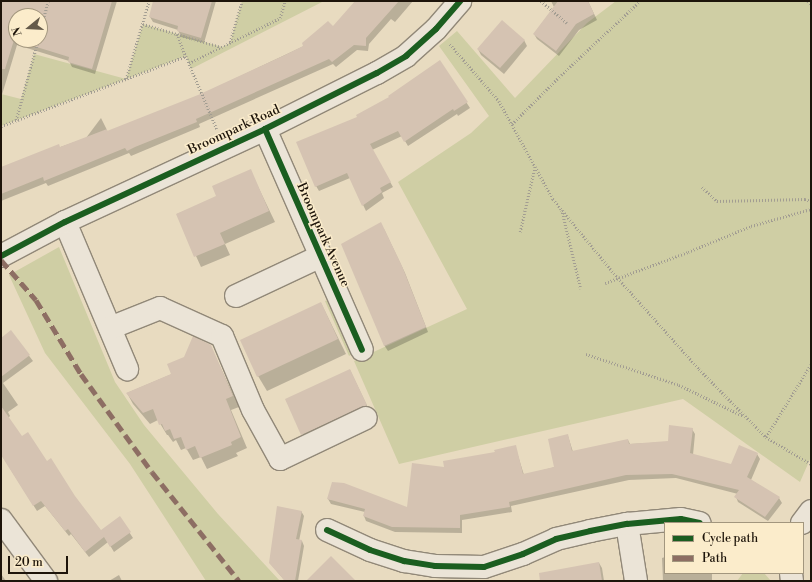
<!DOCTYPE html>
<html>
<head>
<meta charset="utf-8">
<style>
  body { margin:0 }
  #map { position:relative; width:812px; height:582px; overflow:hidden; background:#e8dbc0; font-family:"Libre Bodoni",serif }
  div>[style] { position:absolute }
  .green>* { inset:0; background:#cfcea4 }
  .shadow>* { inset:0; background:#0003 }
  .building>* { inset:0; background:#d5c3b2 }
  .path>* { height:2.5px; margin-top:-1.25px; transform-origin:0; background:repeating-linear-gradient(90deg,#a29d92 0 1px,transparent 0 3px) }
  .roads { filter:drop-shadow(1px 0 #918878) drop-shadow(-1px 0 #918878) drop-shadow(0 1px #918878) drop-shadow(0 -1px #918878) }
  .minor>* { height:22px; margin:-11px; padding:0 11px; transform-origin:11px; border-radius:11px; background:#ebe4d7 }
  .quiet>* { height:5px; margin-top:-2.5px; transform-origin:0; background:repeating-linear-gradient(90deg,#8d6e63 0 10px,transparent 0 15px) }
  .cycleway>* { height:6px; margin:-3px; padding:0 3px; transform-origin:3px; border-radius:3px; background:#1b5e20 }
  span { translate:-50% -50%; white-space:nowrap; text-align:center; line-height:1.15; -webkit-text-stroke:3px #fbeccb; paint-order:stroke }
  .street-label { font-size:13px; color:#1d140a }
  .frame { position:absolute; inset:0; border:2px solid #1d140a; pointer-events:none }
  .legend { position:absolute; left:664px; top:522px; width:140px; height:52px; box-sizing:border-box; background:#fbeccb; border:1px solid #a2967e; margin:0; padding:5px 7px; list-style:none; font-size:12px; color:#1d140a }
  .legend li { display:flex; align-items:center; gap:8px; height:20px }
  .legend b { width:20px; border:1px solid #a2967e }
  .north { position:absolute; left:8px; top:8px; width:40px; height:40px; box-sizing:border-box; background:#fbeccb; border:1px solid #a2967e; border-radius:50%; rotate:252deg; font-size:11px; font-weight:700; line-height:16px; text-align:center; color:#1d140a }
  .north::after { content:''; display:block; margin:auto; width:14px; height:18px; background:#645a4a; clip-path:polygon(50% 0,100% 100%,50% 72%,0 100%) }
  .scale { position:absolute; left:8px; top:556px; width:60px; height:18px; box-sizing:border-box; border:2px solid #1d140a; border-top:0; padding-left:5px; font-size:12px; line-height:14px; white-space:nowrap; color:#1d140a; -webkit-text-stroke:3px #fbeccb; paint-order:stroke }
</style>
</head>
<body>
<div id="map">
  <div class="green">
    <i style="clip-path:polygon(242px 1px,324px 1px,191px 69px,186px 56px,126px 79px,1px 126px,1px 94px,21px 99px,34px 54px,126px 79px,143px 24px,222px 47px,230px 43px)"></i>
    <i style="clip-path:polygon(616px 1px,811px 1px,811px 457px,800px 482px,683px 399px,399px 464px,354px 361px,467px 309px,398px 182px,471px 133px,489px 116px,439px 46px,457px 31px,515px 98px,587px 23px)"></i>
    <i style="clip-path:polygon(59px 247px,115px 382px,144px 425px,218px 514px,280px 581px,206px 581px,130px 464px,45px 353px,9px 275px)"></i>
    <i style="clip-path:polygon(331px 299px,354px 353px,349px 356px,325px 301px)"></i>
    <i style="clip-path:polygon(743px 573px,764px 573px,771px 581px,737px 581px)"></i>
  </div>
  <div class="shadow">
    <i style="clip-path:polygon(evenodd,1px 1px,117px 1px,95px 74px,72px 67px,69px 61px,17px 45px,1px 98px,1px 1px,16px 16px,40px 16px,40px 40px,16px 40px,16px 16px)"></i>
    <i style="clip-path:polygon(154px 1px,216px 1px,204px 43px,181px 37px,178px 30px,153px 22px,150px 17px)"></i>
    <i style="clip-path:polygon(356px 1px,413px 1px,395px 22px,391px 19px,369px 44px,368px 51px,357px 50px,336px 67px,333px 64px,199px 124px,200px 127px,131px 156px,129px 153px,48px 186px,46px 183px,1px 201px,1px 168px,86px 138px,101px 118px,108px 132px,198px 96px,304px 46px,333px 28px)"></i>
    <i style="clip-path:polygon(551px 1px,588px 1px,597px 20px,579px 30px,559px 56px,537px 39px,534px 34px,554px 7px)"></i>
    <i style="clip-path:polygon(524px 40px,527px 46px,504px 74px,481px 55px,478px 49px)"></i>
    <i style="clip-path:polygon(440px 62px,470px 108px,458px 116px,457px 114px,408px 146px,402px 136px,372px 150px,393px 187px,382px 193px,384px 198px,366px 211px,350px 178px,319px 191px,316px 186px,359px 117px,390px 98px)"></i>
    <i style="clip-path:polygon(250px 170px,275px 222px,225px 244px,230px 255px,201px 267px,177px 214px,218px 197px)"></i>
    <i style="clip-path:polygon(384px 229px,405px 273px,428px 332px,388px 351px,384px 345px)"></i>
    <i style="clip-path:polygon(321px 303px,346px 354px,267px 391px,258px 376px)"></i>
    <i style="clip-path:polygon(11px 332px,33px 361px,3px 383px,18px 405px,8px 412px,10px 416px,8px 418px,21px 438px,47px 463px,101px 531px,120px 518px,133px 538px,114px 552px,108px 542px,89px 557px,71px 534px,69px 536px,45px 506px,37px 511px,1px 454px,1px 340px)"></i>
    <i style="clip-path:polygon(210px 345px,239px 407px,231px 410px,247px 448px,236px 453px,238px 456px,207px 469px,201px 457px,193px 460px,186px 448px,181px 450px,176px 440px,173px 442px,168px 435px,167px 435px,158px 420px,150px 424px,133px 404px,127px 393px,172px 374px)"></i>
    <i style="clip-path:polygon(350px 370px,371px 414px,307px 443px,286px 400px)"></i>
    <i style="clip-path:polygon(692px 429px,695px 434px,693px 455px,732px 465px,757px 454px,760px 459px,751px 480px,779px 498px,782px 503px,768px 521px,738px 502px,736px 497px,738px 494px,676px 478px,629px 480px,511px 506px,512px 512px,462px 520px,462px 533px,395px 532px,366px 521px,364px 516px,365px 512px,331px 504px,328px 499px,407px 508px,445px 469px,515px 446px,524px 475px,555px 467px,568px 436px,573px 452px,628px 440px,630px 444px,669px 442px)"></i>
    <i style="clip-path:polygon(301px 511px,304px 516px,299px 541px,302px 541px,304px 546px,298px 581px,285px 581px,270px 563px)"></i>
    <i style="clip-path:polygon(665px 557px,665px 573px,712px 573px,712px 581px,663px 581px,662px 558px)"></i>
    <i style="clip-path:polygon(599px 563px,602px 568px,604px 581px,566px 581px)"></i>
    <i style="clip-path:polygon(1px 574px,6px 581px,1px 581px)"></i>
    <i style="clip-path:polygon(119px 575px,122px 581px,109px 581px)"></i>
  </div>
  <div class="building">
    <i style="clip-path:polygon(evenodd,1px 1px,112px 1px,92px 69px,68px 62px,69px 57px,14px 40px,5px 69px,1px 69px,1px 1px,16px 16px,40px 16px,40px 40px,16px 40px,16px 16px)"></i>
    <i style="clip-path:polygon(153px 1px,212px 1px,201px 38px,177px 31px,178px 26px,149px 17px)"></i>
    <i style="clip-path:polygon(355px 1px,399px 1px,366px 38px,366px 46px,354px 45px,332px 62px,329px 59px,196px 119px,197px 122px,135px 147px,127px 151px,125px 148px,44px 181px,43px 177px,1px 194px,1px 167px,59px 144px,60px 147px,107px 129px,107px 131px,198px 95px,285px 55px,303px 46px,302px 43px,328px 21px,333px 26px)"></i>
    <i style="clip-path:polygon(558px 1px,588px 1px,594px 14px,576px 24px,556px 51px,533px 34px)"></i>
    <i style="clip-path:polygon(502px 20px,525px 40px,500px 68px,477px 49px)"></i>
    <i style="clip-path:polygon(440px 60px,468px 102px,454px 111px,453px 109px,404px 142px,398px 131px,370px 144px,391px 182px,380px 188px,382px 192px,362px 206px,347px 173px,315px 187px,296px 142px,357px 117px,356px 115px,389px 97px,388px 96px)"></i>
    <i style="clip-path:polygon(251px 169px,269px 211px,220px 233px,225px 244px,194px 257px,176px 214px,216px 196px,212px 186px)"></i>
    <i style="clip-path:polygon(381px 222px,402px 266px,426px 327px,384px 346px,341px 244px)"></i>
    <i style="clip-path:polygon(321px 302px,338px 339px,257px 377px,240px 340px)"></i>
    <i style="clip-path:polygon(11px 330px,30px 355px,1px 377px,1px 338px)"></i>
    <i style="clip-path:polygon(193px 336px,211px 345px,233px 396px,226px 399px,241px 437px,231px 442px,232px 445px,200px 458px,195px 446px,186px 450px,181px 437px,174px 439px,170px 429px,165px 431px,162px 424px,159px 425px,153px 409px,143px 413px,126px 393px,171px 374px,167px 364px,184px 357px)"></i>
    <i style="clip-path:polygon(350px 369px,367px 405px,301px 435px,285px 399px)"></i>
    <i style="clip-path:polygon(1px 406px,22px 436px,28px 432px,47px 461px,51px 458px,75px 496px,101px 530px,120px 516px,131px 532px,110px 547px,104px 537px,85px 552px,68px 529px,65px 531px,41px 501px,33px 506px,1px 455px)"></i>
    <i style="clip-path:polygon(669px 425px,693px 428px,690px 453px,731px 464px,739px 445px,758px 453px,747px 477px,780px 497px,765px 517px,734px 497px,739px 490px,672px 474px,626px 475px,509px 502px,510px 507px,460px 515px,460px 528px,392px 527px,363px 516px,365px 509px,327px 499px,332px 482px,344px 483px,407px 507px,412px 463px,444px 467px,443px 461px,495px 452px,494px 450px,516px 445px,523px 474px,554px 467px,548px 439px,568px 434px,572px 451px,628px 439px,629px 444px,668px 441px)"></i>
    <i style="clip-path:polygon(277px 506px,302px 511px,296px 539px,302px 540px,295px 581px,285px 581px,269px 563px)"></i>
    <i style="clip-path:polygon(331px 556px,356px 581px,306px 581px)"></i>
    <i style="clip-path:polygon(599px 562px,602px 581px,540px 581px,539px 573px)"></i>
  </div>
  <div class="path">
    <i style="left:541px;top:1px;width:34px;rotate:40deg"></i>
    <i style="left:808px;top:1px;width:5px;rotate:53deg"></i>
    <i style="left:143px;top:24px;width:81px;rotate:16.4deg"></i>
    <i style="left:40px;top:31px;width:31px;rotate:-75deg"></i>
    <i style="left:177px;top:34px;width:24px;rotate:68deg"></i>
    <i style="left:230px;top:42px;width:43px;rotate:-73.7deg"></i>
    <i style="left:450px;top:44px;width:75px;rotate:49.3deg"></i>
    <i style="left:499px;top:101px;width:112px;rotate:61.1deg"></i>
    <i style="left:553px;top:199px;width:102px;rotate:50.6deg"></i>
    <i style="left:618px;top:278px;width:122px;rotate:48.3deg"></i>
    <i style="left:699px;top:369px;width:95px;rotate:45.4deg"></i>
    <i style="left:766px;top:437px;width:52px;rotate:31deg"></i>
    <i style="left:189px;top:63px;width:102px;rotate:-26.3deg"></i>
    <i style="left:280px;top:18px;width:18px;rotate:-74deg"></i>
    <i style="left:126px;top:79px;width:81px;rotate:-73.6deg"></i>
    <i style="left:16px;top:120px;width:83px;rotate:-74.6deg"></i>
    <i style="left:512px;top:124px;width:69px;rotate:-45deg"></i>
    <i style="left:561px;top:75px;width:108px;rotate:-43.1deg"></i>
    <i style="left:1px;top:126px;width:198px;rotate:-20.7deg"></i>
    <i style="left:186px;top:56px;width:79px;rotate:67deg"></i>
    <i style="left:702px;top:187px;width:21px;rotate:43deg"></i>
    <i style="left:717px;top:201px;width:88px;rotate:-1.3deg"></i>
    <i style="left:805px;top:199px;width:6px;rotate:18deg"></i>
    <i style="left:562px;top:210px;width:81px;rotate:76.5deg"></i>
    <i style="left:520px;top:232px;width:68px;rotate:-77.2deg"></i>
    <i style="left:605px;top:283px;width:89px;rotate:-20.5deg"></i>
    <i style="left:688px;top:252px;width:68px;rotate:-22.4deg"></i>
    <i style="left:751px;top:226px;width:62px;rotate:-15.8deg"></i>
    <i style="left:586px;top:354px;width:98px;rotate:18.4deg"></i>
    <i style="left:679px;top:385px;width:71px;rotate:25.8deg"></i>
    <i style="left:766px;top:437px;width:86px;rotate:-58.3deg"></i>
  </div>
  <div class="roads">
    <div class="minor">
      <i style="left:265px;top:129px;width:241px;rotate:66.3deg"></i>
      <i style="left:65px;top:222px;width:160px;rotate:67.1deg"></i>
      <i style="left:1px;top:256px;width:72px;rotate:-28deg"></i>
      <i style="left:65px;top:222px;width:221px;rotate:-24.9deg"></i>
      <i style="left:265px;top:129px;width:125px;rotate:-26.6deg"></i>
      <i style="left:377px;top:73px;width:34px;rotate:-30deg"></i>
      <i style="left:406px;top:56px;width:40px;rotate:-42deg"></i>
      <i style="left:436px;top:29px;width:37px;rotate:-49deg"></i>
      <i style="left:236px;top:296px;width:94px;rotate:-25.2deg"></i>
      <i style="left:110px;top:328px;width:54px;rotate:-21.8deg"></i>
      <i style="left:160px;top:308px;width:68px;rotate:24.3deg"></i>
      <i style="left:222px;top:336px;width:80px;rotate:67.3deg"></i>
      <i style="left:253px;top:410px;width:56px;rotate:61.1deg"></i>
      <i style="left:280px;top:459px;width:95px;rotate:-25.5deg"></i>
      <i style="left:1px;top:520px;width:76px;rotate:53.6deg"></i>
      <i style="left:802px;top:523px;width:15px;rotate:-53deg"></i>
      <i style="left:627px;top:524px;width:58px;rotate:81deg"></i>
      <i style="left:327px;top:530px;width:47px;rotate:24.9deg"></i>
      <i style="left:370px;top:550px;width:36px;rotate:18deg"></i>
      <i style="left:404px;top:561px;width:31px;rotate:9deg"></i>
      <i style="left:435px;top:566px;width:49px;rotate:1.2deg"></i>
      <i style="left:484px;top:567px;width:41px;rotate:-18.4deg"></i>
      <i style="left:523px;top:554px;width:36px;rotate:-24deg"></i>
      <i style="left:556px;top:539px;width:35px;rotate:-13deg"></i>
      <i style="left:590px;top:531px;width:38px;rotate:-11deg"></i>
      <i style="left:627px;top:524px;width:54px;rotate:-5.3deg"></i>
      <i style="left:681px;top:519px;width:19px;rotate:12deg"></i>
      <i style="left:791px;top:573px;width:8px;rotate:83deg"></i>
    </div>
  </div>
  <div class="quiet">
    <i style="left:1px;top:260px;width:53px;rotate:48.8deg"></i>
    <i style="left:36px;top:300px;width:87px;rotate:58.7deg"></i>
    <i style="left:81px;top:374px;width:121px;rotate:54.1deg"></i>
    <i style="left:152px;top:472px;width:139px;rotate:51.4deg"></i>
  </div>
  <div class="cycleway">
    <i style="left:265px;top:129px;width:241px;rotate:66.3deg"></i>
    <i style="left:1px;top:256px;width:72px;rotate:-28deg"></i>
    <i style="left:65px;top:222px;width:221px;rotate:-24.9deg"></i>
    <i style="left:265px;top:129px;width:125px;rotate:-26.6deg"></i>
    <i style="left:377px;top:73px;width:34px;rotate:-30deg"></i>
    <i style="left:406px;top:56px;width:40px;rotate:-42deg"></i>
    <i style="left:436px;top:29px;width:37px;rotate:-49deg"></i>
    <i style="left:327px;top:530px;width:47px;rotate:24.9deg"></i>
    <i style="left:370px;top:550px;width:36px;rotate:18deg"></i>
    <i style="left:404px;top:561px;width:31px;rotate:9deg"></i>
    <i style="left:435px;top:566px;width:49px;rotate:1.2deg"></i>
    <i style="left:484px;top:567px;width:41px;rotate:-18.4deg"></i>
    <i style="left:523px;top:554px;width:36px;rotate:-24deg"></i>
    <i style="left:556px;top:539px;width:35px;rotate:-13deg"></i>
    <i style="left:590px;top:531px;width:38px;rotate:-11deg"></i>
    <i style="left:627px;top:524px;width:54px;rotate:-5.3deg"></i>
    <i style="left:681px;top:519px;width:19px;rotate:12deg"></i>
  </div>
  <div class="street-label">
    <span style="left:234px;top:130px;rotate:-25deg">Broompark Road</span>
    <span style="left:323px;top:235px;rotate:66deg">Broompark Avenue</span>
  </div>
  <div class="frame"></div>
  <ul class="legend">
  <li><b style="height:5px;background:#1b5e20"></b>Cycle path</li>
  <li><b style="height:5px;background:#8d6e63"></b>Path</li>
  </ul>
  <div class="north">N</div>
  <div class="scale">20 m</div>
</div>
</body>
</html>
